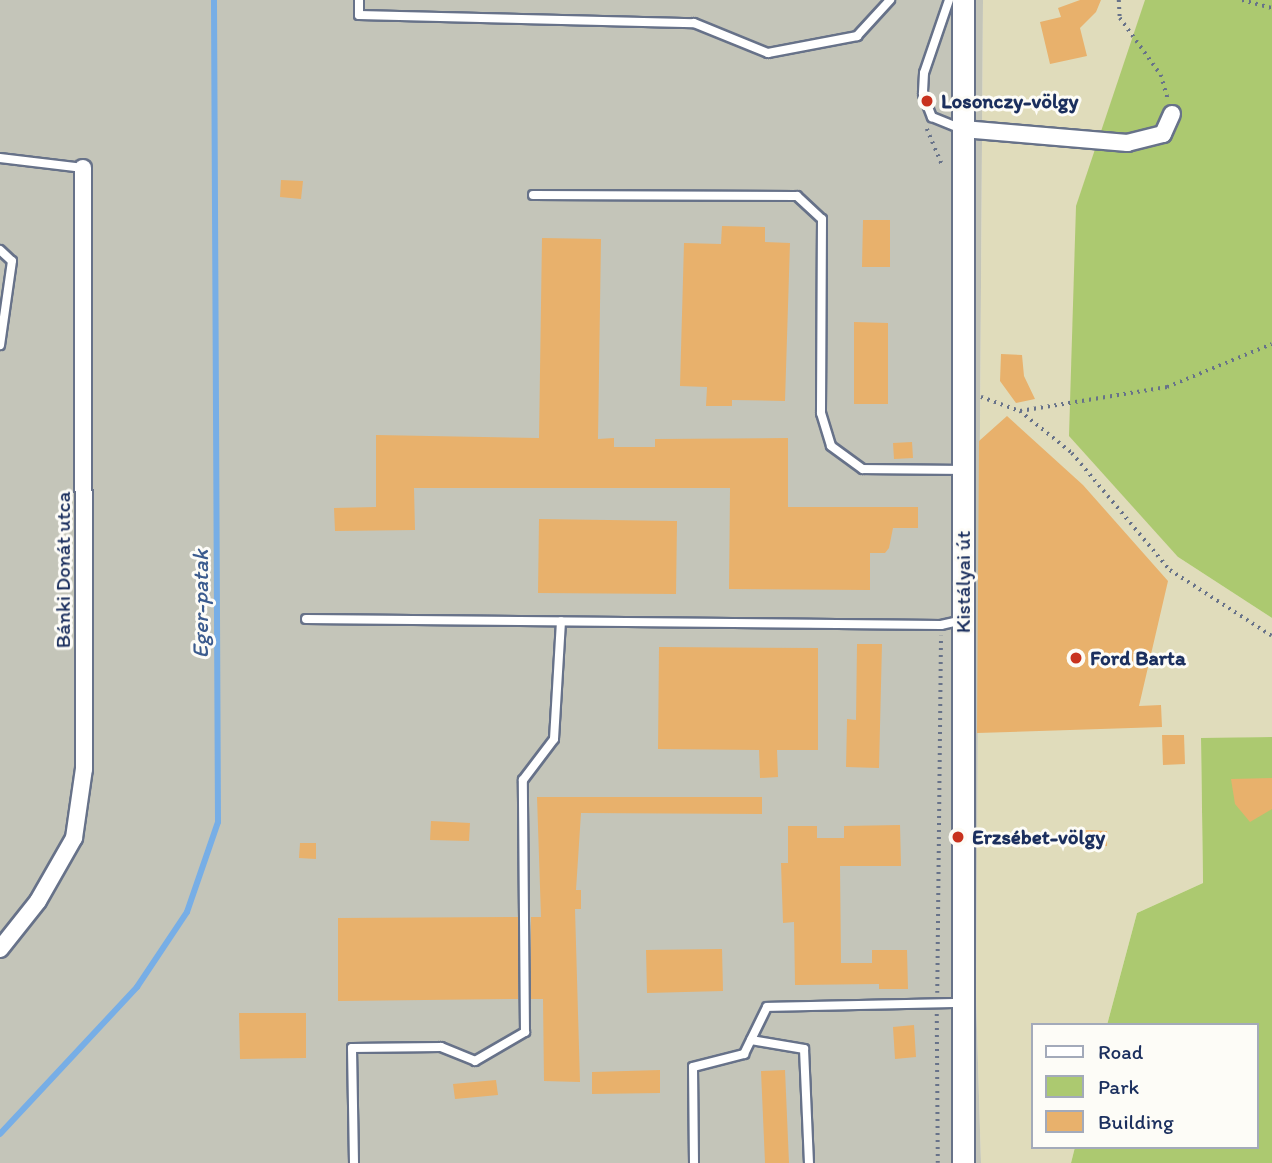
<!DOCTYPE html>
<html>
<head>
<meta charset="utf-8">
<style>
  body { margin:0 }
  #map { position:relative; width:1272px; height:1163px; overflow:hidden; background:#f3eeda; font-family:Itim,sans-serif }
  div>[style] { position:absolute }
  .built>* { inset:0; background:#e0dcbb }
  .industrial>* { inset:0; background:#c4c5b9 }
  .green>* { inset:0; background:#acc970 }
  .stream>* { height:6px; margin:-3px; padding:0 3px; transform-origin:3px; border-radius:3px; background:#77aee6 }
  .building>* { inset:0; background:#e8b16c }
  .path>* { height:3.5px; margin-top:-1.75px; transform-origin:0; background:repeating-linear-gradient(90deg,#677289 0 2px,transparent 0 7px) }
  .roads { filter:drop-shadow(2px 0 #677289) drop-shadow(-2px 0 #677289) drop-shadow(0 2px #677289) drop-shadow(0 -2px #677289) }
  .lane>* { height:8px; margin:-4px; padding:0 4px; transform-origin:4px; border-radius:4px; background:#fff }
  .street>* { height:16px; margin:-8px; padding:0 8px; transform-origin:8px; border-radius:8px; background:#fff }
  .secondary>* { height:21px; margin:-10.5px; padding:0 10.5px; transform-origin:10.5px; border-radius:10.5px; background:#fff }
  .dots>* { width:19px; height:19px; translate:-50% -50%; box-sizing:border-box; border:4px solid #fdfcf7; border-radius:50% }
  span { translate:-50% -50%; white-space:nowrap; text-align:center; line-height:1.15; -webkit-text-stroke:6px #fdfcf7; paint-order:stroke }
  .poi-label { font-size:21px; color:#1b2f5e; font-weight:700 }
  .left { translate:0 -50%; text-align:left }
  .street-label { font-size:21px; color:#1b2f5e }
  .water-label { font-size:23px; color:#3b5b8e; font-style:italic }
  .legend { position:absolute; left:1031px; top:1023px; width:228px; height:126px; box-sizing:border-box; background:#fdfcf7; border:2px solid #a3aaba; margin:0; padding:9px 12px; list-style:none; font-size:21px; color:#1b2f5e }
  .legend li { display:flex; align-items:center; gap:14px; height:35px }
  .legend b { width:35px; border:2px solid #a3aaba }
</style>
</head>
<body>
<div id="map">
  <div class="built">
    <i style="clip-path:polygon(983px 0,1145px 0,1178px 557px,1272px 618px,1272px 737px,1201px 739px,1203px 883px,1137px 913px,1107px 1025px,1032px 1025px,1032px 1147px,1075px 1147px,1071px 1163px,981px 1163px,976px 996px)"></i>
  </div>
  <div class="industrial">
    <i style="clip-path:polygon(0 0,983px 0,976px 996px,981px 1163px,0 1163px)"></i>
  </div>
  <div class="green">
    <i style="clip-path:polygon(1145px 0,1272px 0,1272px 618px,1178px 557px,1069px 436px,1076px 206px)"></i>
    <i style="clip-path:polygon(1272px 737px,1272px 1163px,1071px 1163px,1075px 1147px,1256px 1147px,1256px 1025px,1107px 1025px,1137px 913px,1203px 883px,1201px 738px)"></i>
  </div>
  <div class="stream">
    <i style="left:0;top:1134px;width:201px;rotate:-47deg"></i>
    <i style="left:137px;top:987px;width:90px;rotate:-56.3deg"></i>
    <i style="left:187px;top:912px;width:95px;rotate:-71deg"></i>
    <i style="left:218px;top:822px;width:822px;rotate:-90.28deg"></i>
  </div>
  <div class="building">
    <i style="clip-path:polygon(1080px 0,1101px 0,1096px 12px,1080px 28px,1087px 56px,1050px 64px,1040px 22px,1061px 17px,1058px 8px)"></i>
    <i style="clip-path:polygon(281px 180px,303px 181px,301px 199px,280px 197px)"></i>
    <i style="clip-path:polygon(863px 220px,890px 220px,890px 267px,862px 267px)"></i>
    <i style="clip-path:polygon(722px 226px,765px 227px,765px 242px,790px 243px,785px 401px,732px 400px,732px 406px,706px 406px,707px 387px,680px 386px,684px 243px,721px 244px)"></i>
    <i style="clip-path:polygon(542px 238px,601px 239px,598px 439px,614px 438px,614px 447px,655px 447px,655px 439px,788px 438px,788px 507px,918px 507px,918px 528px,893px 528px,889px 548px,885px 553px,870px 553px,870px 590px,729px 589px,730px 488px,414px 488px,415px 530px,335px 531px,334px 508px,376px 507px,376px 435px,539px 438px)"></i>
    <i style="clip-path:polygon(854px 322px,888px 323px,888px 404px,854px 404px)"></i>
    <i style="clip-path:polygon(1001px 354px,1022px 355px,1024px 376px,1035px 399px,1016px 403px,1000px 381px)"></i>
    <i style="clip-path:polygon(1007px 416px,1083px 485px,1168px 581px,1139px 706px,1161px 705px,1162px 727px,977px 733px,979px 441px)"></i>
    <i style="clip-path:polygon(912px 442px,913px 458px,894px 459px,893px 443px)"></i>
    <i style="clip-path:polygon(539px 519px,677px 521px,676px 594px,538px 593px)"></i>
    <i style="clip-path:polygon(857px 644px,882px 644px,879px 768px,846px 767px,847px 719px,856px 720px)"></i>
    <i style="clip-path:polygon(659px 647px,818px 648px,818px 750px,777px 750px,778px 777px,760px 778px,759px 750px,658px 749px)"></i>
    <i style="clip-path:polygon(1162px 735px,1184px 735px,1185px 764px,1163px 765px)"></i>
    <i style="clip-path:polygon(1272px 778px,1272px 809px,1250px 822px,1235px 804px,1231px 779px)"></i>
    <i style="clip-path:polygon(537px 797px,762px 797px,762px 814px,581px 813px,576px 890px,581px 890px,581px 909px,575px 909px,580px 1082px,544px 1081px,543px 999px,531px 999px,531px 917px,541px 917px)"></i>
    <i style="clip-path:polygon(431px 821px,470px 823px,469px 841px,430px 840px)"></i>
    <i style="clip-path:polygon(900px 825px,901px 866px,840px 866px,841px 963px,872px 963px,872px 950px,907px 950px,908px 989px,879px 989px,879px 984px,795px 985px,794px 922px,783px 923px,781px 863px,788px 863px,788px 826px,817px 826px,817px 838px,844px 838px,844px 826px)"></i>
    <i style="clip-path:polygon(1085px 830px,1107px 831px,1107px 846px,1084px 845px)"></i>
    <i style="clip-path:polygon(300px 843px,316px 843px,316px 859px,299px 858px)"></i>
    <i style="clip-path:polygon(518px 917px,518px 999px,338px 1001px,338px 918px)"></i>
    <i style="clip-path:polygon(722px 949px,723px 991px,647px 993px,646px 950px)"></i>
    <i style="clip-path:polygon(239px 1013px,306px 1013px,306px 1058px,240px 1059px)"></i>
    <i style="clip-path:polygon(914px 1025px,916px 1057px,895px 1059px,893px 1027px)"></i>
    <i style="clip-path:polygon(660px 1070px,660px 1093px,592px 1094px,592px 1072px)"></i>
    <i style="clip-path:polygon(785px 1070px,789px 1163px,765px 1163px,761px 1071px)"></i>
    <i style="clip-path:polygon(496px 1080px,498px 1095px,455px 1099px,453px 1084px)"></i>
  </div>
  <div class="path">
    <i style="left:1119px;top:0;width:18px;rotate:87deg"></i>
    <i style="left:1120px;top:18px;width:70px;rotate:54.3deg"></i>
    <i style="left:1161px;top:75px;width:25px;rotate:74deg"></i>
    <i style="left:1242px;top:0;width:31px;rotate:15deg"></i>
    <i style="left:927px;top:129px;width:41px;rotate:67.2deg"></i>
    <i style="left:981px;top:397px;width:41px;rotate:19.7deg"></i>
    <i style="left:1020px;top:411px;width:67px;rotate:38.9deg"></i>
    <i style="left:1072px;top:453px;width:153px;rotate:50.1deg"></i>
    <i style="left:1170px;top:570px;width:121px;rotate:32.9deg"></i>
    <i style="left:1020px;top:411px;width:149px;rotate:-9.3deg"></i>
    <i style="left:1167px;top:387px;width:113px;rotate:-22.3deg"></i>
    <i style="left:937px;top:993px;width:357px;rotate:-89.4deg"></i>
    <i style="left:937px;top:1014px;width:149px;rotate:89.6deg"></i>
  </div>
  <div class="roads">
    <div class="lane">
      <i style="left:359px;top:0;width:15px;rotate:90deg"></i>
      <i style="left:359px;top:15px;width:335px;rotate:1.4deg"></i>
      <i style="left:694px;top:23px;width:80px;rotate:22.1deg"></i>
      <i style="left:768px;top:53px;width:91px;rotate:-10.8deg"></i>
      <i style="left:857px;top:36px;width:49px;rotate:-47.5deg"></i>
      <i style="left:949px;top:0;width:77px;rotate:108.9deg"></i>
      <i style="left:924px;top:73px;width:21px;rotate:93deg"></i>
      <i style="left:923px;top:94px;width:25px;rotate:69deg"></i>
      <i style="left:932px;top:117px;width:32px;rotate:22deg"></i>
      <i style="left:0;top:158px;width:84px;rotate:6.9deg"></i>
      <i style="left:533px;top:195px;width:264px;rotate:0.2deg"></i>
      <i style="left:797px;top:196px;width:34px;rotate:43deg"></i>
      <i style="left:822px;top:219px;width:194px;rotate:90.3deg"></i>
      <i style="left:821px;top:413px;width:34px;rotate:73deg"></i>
      <i style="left:831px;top:446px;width:39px;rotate:36deg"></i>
      <i style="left:863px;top:469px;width:100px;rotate:0.6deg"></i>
      <i style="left:0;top:250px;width:16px;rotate:43deg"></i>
      <i style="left:12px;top:261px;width:85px;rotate:98.1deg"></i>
      <i style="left:306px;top:619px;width:635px;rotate:0.54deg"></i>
      <i style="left:941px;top:625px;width:22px;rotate:-13deg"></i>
      <i style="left:751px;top:1040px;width:54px;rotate:9.6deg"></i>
      <i style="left:804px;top:1049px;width:114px;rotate:87.5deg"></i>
      <i style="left:354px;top:1163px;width:115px;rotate:-91deg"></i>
      <i style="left:352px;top:1048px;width:89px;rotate:-0.6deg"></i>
      <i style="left:441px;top:1047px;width:37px;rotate:22deg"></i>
      <i style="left:475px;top:1061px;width:58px;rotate:-30.1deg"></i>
      <i style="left:525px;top:1032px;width:252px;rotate:-90.5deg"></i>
      <i style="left:523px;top:780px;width:51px;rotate:-52.9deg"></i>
      <i style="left:554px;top:739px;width:118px;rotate:-86.6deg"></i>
      <i style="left:694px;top:1163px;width:96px;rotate:-90.6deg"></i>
      <i style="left:693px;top:1067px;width:53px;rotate:-14.3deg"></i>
      <i style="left:744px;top:1054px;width:52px;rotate:-63.9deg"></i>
      <i style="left:767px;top:1007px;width:195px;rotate:-1.2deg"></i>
    </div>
    <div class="street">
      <i style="left:963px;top:129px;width:165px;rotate:4.9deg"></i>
      <i style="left:1127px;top:143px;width:37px;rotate:-14deg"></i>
      <i style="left:1163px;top:134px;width:22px;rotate:-66deg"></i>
      <i style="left:0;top:949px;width:61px;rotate:-51.6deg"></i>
      <i style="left:38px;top:901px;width:73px;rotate:-60.3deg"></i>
      <i style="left:74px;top:838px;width:70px;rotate:-81.8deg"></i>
      <i style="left:84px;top:769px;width:601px;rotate:-90.1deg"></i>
    </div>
    <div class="secondary">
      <i style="left:963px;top:0;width:1163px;rotate:90deg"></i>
    </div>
  </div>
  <div class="dots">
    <i style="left:927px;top:101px;background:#c8321e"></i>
    <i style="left:1076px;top:658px;background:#c8321e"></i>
    <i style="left:958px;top:837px;background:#c8321e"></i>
  </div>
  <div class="poi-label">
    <span class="left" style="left:941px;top:101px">Losonczy-völgy</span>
    <span class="left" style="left:1090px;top:658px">Ford Barta</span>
    <span class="left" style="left:972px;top:837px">Erzsébet-völgy</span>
  </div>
  <div class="street-label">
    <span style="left:63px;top:570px;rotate:-90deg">Bánki Donát utca</span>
    <span style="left:963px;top:582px;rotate:-90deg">Kistályai út</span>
  </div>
  <div class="water-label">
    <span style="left:200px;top:604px;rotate:-90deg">Eger-patak</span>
  </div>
  <ul class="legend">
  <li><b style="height:9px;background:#fff"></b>Road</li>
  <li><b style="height:19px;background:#acc970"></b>Park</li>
  <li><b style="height:19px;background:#e8b16c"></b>Building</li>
  </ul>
</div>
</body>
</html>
